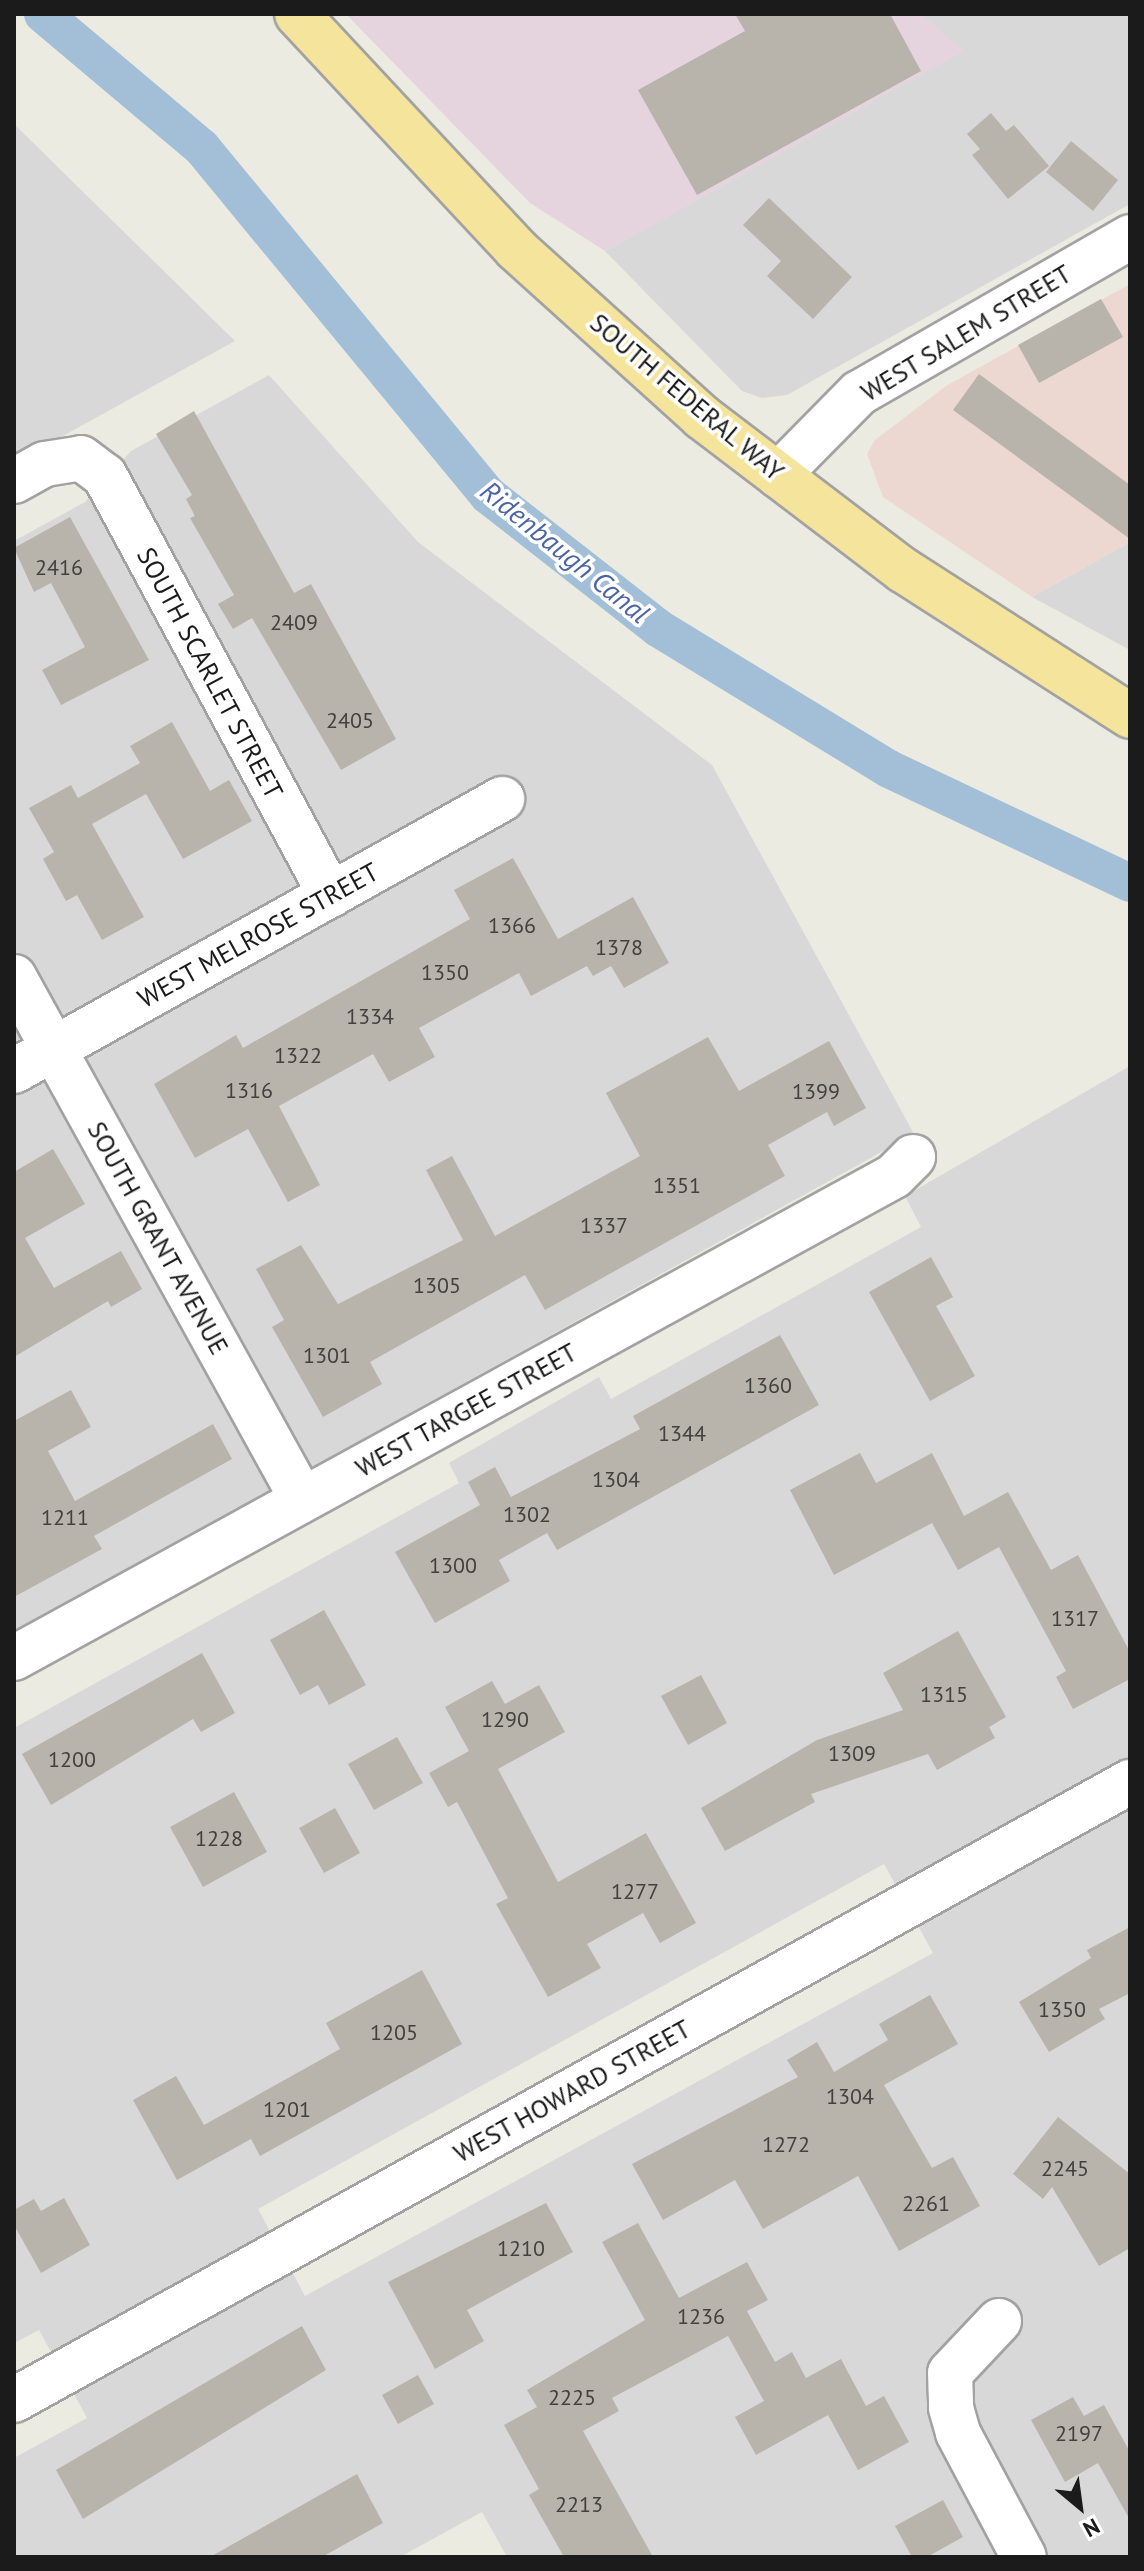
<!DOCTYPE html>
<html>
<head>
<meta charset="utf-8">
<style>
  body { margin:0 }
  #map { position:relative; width:1144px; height:2571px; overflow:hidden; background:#ecebe1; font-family:"PT Sans",sans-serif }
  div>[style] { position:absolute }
  .residential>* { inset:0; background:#d9d8d8 }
  .commercial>* { inset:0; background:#ecd8d0 }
  .industrial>* { inset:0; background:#e5d3dd }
  .canal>* { height:38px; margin:-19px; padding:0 19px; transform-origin:19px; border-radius:19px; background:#a3bfd8 }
  .building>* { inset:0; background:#b8b4ab }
  .roads { filter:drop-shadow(2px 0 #a2a2a2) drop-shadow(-2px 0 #a2a2a2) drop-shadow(0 2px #a2a2a2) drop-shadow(0 -2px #a2a2a2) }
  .minor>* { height:44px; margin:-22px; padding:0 22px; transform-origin:22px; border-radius:22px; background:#fff }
  .major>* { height:44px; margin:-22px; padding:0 22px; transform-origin:22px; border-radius:22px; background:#f5e49c }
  span { translate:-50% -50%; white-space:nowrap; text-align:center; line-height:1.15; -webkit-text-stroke:7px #fff; paint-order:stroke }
  .number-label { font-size:22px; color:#42413f }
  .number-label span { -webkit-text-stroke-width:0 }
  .street-label { font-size:26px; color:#1b1b1b }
  .water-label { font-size:28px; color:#4e65a4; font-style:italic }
  .frame { position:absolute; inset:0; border:16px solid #1b1b1b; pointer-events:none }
  .north { position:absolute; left:1040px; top:2467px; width:80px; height:80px; -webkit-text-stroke:6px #fff; paint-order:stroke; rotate:151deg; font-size:22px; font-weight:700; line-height:32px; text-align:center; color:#1b1b1b }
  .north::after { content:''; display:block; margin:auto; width:28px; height:36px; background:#1b1b1b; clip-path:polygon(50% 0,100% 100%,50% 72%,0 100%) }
</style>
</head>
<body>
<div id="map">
  <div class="residential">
    <i style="clip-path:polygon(920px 14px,1130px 14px,1130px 204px,787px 395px,762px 398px,742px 391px,605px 251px,963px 51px)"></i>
    <i style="clip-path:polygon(14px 124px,235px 341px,14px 463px)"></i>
    <i style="clip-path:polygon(269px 375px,418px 542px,712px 765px,914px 1134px,14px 1632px,14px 541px,85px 502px,131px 451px)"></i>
    <i style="clip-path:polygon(1130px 542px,1130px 650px,1032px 597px)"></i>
    <i style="clip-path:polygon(evenodd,1130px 1066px,1130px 2557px,507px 2557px,482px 2512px,400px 2557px,14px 2557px,14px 2458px,87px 2418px,39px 2330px,14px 2343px,14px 1728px,459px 1483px,449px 1463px,599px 1377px,611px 1399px,921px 1227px,905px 1196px,1130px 1066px,884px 1864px,933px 1953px,305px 2296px,258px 2209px,884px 1864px)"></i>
  </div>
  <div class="commercial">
    <i style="clip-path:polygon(1130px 284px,1130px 542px,1032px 597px,883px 497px,867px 454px,875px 440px,946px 386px)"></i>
  </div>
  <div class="industrial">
    <i style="clip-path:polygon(346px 14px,920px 14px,964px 51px,605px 251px,530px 203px)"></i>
  </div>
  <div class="canal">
    <i style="left:43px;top:14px;width:208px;rotate:40.1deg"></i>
    <i style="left:202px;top:148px;width:450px;rotate:50.5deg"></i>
    <i style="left:488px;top:495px;width:216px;rotate:38deg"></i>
    <i style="left:658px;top:628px;width:271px;rotate:31.4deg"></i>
    <i style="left:889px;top:769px;width:267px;rotate:25.3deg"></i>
  </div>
  <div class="building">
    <i style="clip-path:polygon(735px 14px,890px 14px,921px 71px,697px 195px,638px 90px,745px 31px)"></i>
    <i style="clip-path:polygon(991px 113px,1006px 131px,1014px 125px,1049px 166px,1008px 199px,972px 155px,980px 149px,967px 134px)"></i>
    <i style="clip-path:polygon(1071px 141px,1118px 180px,1093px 211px,1046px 172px)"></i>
    <i style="clip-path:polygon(769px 198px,852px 277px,813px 319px,767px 276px,781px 261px,743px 225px)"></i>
    <i style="clip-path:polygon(1101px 299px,1123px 337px,1039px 383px,1018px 345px)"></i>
    <i style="clip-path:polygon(979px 374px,1130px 485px,1130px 539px,953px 410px)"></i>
    <i style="clip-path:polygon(194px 411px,294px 593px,311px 584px,396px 739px,341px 770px,252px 618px,233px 629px,218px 604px,234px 595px,190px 518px,195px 516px,186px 499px,192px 495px,156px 434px)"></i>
    <i style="clip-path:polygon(70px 517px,149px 660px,61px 705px,42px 670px,85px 647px,51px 583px,34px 592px,14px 548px)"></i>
    <i style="clip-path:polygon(172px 722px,210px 791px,229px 780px,252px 821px,183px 859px,146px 794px,92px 824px,144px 917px,102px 940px,77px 895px,66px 901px,43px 859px,54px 852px,29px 808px,71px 785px,78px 798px,140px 763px,130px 746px)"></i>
    <i style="clip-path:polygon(513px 858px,558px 939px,633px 897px,669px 963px,624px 988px,611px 966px,593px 976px,587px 966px,531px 996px,519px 973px,419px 1028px,435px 1057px,389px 1082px,373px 1054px,279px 1106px,320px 1185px,288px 1202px,248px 1129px,195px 1158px,154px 1084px,236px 1035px,243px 1048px,470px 919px,454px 890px)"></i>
    <i style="clip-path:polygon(708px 1037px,739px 1091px,829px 1041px,866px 1108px,834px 1126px,827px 1112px,768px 1145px,785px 1176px,545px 1310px,525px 1275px,370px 1362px,382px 1384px,323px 1417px,272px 1327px,284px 1320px,256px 1269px,301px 1245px,338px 1304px,463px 1240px,426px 1170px,452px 1156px,495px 1236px,640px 1156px,606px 1093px)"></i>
    <i style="clip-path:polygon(53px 1149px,85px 1204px,25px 1238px,54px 1288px,121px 1251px,142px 1289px,111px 1307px,108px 1301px,14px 1357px,14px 1172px)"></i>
    <i style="clip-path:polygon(931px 1257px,953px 1297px,936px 1306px,975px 1376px,930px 1401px,869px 1292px)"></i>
    <i style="clip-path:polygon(780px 1335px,819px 1405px,557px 1550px,547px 1533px,499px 1560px,510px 1581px,435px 1623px,395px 1552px,480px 1505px,468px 1482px,495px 1467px,511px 1497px,640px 1429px,633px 1416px)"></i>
    <i style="clip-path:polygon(71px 1390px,91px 1427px,48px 1451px,75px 1501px,213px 1424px,232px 1459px,94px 1536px,102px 1549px,14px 1597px,14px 1421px)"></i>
    <i style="clip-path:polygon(860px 1453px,876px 1483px,932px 1453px,964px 1516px,1008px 1492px,1051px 1570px,1078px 1555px,1130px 1652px,1130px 1679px,1073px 1709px,1056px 1677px,1066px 1671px,999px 1547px,958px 1570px,932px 1523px,834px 1575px,790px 1490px)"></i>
    <i style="clip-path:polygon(324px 1610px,366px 1685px,329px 1705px,318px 1685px,300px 1695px,270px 1640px)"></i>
    <i style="clip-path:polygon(958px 1631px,1006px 1717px,989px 1727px,995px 1738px,937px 1770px,928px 1754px,811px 1794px,815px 1802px,725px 1851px,701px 1808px,817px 1740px,903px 1710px,883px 1673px)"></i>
    <i style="clip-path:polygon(202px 1653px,235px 1713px,201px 1732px,193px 1719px,51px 1805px,22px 1754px)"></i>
    <i style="clip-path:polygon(701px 1675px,727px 1723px,688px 1745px,661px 1696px)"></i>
    <i style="clip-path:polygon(492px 1681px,505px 1704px,539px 1685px,565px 1732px,498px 1769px,558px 1882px,646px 1833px,696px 1923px,660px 1943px,643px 1913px,587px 1944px,601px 1968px,548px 1997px,496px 1904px,508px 1898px,457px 1802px,448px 1807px,429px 1773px,469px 1751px,445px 1707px)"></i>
    <i style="clip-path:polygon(397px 1737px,423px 1783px,374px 1810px,348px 1764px)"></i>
    <i style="clip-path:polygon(234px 1792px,267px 1852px,203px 1887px,170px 1827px)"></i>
    <i style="clip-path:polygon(335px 1808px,360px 1853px,324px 1873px,299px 1828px)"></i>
    <i style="clip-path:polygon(1130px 1927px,1130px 1993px,1099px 2009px,1105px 2019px,1049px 2052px,1019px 2002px,1091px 1958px,1087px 1950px)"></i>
    <i style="clip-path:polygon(422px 1970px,462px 2044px,260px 2156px,251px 2139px,177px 2180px,133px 2100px,176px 2076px,204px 2125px,340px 2049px,326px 2023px)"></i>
    <i style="clip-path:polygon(930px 1995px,958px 2044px,884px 2085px,932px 2168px,953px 2157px,980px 2206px,899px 2251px,858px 2176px,763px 2229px,735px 2180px,663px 2220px,632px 2164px,798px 2077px,787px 2060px,817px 2042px,834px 2072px,888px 2040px,879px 2024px)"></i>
    <i style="clip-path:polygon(1058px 2117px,1130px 2174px,1130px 2248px,1099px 2266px,1052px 2187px,1043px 2199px,1013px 2174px)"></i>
    <i style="clip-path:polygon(64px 2198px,90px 2245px,41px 2273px,14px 2225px,14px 2210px,34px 2199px,41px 2211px)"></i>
    <i style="clip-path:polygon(546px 2203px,573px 2252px,467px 2310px,484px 2341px,435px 2369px,388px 2282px)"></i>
    <i style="clip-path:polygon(638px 2223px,679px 2298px,747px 2262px,768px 2300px,747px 2311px,775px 2362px,792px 2352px,806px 2378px,841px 2359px,866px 2406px,884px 2396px,909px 2442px,858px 2470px,828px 2415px,756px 2455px,735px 2417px,764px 2401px,728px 2336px,612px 2398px,619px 2411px,583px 2431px,653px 2557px,564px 2557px,529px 2495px,539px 2489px,504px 2425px,537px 2407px,527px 2390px,645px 2320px,602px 2242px)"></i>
    <i style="clip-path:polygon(302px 2326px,326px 2370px,83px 2519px,56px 2470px)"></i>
    <i style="clip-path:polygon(418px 2375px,434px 2404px,398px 2424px,382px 2395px)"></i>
    <i style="clip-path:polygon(1073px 2397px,1084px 2416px,1104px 2405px,1130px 2452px,1130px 2520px,1098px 2463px,1065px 2482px,1031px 2420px)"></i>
    <i style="clip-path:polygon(357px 2474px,383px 2523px,322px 2557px,210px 2557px)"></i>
    <i style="clip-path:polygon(943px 2500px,963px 2537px,927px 2557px,912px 2557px,895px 2526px)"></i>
  </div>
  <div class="roads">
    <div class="minor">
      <i style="left:778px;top:475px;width:115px;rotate:-45.4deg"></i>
      <i style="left:859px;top:393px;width:313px;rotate:-29.9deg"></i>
      <i style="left:14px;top:481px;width:35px;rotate:-29deg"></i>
      <i style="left:45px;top:464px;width:36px;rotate:-9deg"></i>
      <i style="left:81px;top:458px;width:30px;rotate:37deg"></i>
      <i style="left:105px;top:476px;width:476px;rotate:61.7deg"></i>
      <i style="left:14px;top:977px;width:596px;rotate:61.11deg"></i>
      <i style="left:14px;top:1071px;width:559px;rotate:-29.13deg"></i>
      <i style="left:14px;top:1658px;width:1003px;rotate:-28.71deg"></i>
      <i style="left:894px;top:1176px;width:27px;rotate:-45deg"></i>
      <i style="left:999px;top:2321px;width:71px;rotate:133.3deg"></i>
      <i style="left:950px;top:2373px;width:35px;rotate:88deg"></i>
      <i style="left:951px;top:2408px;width:26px;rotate:74deg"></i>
      <i style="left:958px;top:2433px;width:140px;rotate:62deg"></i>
      <i style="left:14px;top:2400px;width:1276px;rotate:-28.98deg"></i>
    </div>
    <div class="major">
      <i style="left:297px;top:14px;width:321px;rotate:47deg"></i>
      <i style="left:516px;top:249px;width:251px;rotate:42.1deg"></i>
      <i style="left:702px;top:417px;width:253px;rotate:37.3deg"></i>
      <i style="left:903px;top:570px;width:270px;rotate:32.7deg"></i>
    </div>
  </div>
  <div class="number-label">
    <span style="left:59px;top:568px">2416</span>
    <span style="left:294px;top:623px">2409</span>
    <span style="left:350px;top:721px">2405</span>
    <span style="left:512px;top:926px">1366</span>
    <span style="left:619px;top:948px">1378</span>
    <span style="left:445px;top:973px">1350</span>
    <span style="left:370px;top:1017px">1334</span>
    <span style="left:298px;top:1056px">1322</span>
    <span style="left:249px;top:1091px">1316</span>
    <span style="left:816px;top:1092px">1399</span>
    <span style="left:677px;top:1186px">1351</span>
    <span style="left:604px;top:1226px">1337</span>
    <span style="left:437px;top:1286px">1305</span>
    <span style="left:327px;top:1356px">1301</span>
    <span style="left:768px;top:1386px">1360</span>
    <span style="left:682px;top:1434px">1344</span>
    <span style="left:616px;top:1480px">1304</span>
    <span style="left:527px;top:1515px">1302</span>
    <span style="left:65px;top:1518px">1211</span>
    <span style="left:453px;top:1566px">1300</span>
    <span style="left:1075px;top:1619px">1317</span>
    <span style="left:944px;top:1695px">1315</span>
    <span style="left:505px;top:1720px">1290</span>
    <span style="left:852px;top:1754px">1309</span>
    <span style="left:72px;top:1760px">1200</span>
    <span style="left:219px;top:1839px">1228</span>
    <span style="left:635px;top:1892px">1277</span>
    <span style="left:1062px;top:2010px">1350</span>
    <span style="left:394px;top:2033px">1205</span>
    <span style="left:850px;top:2097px">1304</span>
    <span style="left:287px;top:2110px">1201</span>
    <span style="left:786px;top:2145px">1272</span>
    <span style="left:1065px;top:2169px">2245</span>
    <span style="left:926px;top:2204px">2261</span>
    <span style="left:521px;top:2249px">1210</span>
    <span style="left:701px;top:2317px">1236</span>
    <span style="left:572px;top:2398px">2225</span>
    <span style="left:1079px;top:2434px">2197</span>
    <span style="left:579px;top:2505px">2213</span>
  </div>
  <div class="street-label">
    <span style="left:966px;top:333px;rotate:-31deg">WEST SALEM STREET</span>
    <span style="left:687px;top:397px;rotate:40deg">SOUTH FEDERAL WAY</span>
    <span style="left:210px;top:673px;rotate:62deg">SOUTH SCARLET STREET</span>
    <span style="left:258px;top:935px;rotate:-29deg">WEST MELROSE STREET</span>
    <span style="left:158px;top:1238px;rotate:61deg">SOUTH GRANT AVENUE</span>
    <span style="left:466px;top:1410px;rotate:-29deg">WEST TARGEE STREET</span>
    <span style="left:572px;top:2091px;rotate:-29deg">WEST HOWARD STREET</span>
  </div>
  <div class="water-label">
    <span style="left:565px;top:552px;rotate:39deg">Ridenbaugh Canal</span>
  </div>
  <div class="frame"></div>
  <div class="north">N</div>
</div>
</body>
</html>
